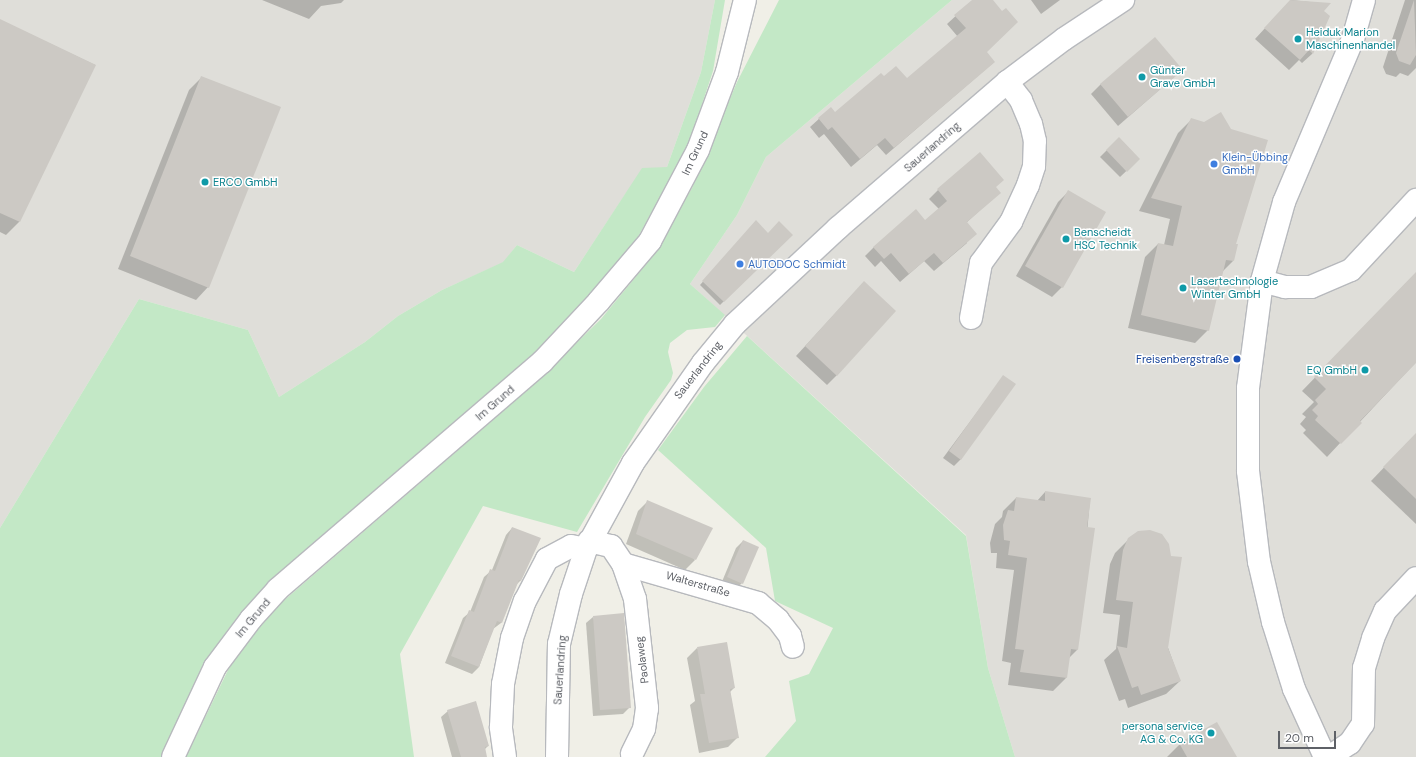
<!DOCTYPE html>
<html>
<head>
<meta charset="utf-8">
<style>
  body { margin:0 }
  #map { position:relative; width:1416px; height:757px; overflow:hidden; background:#f0efe7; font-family:"DM Sans",sans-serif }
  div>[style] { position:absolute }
  .industrial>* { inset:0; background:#dfded9 }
  .green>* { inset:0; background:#c3e8c6 }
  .shadow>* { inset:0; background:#0003 }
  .building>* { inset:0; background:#ccc9c4 }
  .roads { filter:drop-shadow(1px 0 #b7b9bd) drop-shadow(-1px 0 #b7b9bd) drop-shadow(0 1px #b7b9bd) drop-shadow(0 -1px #b7b9bd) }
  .street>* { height:22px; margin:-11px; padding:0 11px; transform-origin:11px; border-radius:11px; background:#fff }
  .secondary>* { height:22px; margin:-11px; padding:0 11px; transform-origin:11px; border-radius:11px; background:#fff }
  .dots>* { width:11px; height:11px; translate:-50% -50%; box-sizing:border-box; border:2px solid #fff; border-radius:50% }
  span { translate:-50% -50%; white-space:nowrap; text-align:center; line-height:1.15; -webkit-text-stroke:3px #fff; paint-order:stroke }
  .culture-label { font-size:11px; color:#0d838f }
  .left { translate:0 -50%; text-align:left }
  .right { translate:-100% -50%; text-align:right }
  .street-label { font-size:11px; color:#5e6167 }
  .shop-label { font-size:11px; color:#366cbe }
  .transit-label { font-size:11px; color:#164399 }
  .scale { position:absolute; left:1278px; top:731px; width:58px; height:18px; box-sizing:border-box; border:2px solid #5e6167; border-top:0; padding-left:5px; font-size:12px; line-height:14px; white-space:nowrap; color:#5e6167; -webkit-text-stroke:3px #fff; paint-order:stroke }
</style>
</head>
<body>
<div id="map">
  <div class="industrial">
    <i style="clip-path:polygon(0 0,715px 0,701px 72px,667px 167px,626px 193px,574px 272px,517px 245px,504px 262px,442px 290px,398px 316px,365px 342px,279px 397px,248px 330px,139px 299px,0 528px)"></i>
    <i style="clip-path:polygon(952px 0,1416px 0,1416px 757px,1015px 757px,988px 668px,966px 535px,690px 284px,737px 215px,766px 157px)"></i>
  </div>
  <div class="green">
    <i style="clip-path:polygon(715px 0,725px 0,713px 71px,688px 147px,638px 237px,593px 295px,538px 350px,266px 588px,229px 628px,203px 667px,164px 757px,0 757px,0 528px,139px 299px,248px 330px,279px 397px,365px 342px,398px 316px,442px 290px,503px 262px,517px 245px,574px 272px,642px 168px,667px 167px,701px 72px)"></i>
    <i style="clip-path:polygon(779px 0,952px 0,766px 157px,737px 215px,690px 284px,725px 315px,715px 327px,687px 330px,670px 343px,668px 352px,673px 373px,671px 380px,645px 417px,577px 532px,483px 506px,400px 654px,414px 757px,186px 757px,227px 672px,241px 649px,281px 603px,530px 388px,601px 319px,652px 257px,692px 188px,737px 82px)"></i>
    <i style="clip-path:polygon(747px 336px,966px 536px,988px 668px,1015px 757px,765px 757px,796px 721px,789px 681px,809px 674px,833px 628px,775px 601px,766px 548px,658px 450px,704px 387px)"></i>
  </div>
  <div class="shadow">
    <i style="clip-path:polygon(262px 0,344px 0,341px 3px,321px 6px,309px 19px)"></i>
    <i style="clip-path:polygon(973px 0,991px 0,986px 52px,994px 62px,886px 155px,877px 145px,851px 167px,824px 134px,819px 138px,810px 127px,831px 108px,835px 113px,884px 78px,907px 80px,958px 37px,947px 24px)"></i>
    <i style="clip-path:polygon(1031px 0,1060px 0,1041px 14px)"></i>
    <i style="clip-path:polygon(1291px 0,1329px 4px,1323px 11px,1329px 16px,1312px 54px,1302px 63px,1299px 60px,1289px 70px,1255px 39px)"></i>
    <i style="clip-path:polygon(1405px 0,1416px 0,1416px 68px,1408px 76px,1400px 73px,1396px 77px,1386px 74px,1383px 67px)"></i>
    <i style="clip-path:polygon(0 20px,95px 65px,19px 222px,6px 235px,0 232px)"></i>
    <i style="clip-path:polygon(1182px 70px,1118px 126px,1091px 94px,1101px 84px)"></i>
    <i style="clip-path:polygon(202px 77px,208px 287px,196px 300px,118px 269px,189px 90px)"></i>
    <i style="clip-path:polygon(1191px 120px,1233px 261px,1222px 272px,1208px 330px,1195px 343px,1128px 328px,1145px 257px,1158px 244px,1164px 245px,1170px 219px,1139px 211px,1178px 133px)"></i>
    <i style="clip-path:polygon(1119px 138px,1139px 159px,1120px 177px,1100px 157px)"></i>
    <i style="clip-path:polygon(995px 188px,990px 201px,966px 223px,967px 243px,934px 271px,924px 261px,900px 282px,881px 261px,875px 267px,865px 256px,874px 247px,925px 221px,939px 209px,929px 199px,938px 190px)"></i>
    <i style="clip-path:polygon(1068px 192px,1062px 287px,1052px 297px,1016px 276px,1058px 202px)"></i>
    <i style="clip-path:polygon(753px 225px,768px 234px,791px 235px,720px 305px,700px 285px)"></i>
    <i style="clip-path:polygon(1416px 273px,1416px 362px,1327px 457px,1303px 433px,1306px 430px,1300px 424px,1306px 417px,1302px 414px,1314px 402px,1302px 391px)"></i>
    <i style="clip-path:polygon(854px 293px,837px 375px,827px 385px,796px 356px)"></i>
    <i style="clip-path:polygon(1004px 376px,961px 459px,954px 466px,943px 458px)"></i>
    <i style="clip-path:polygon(1416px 434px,1416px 524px,1371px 481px)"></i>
    <i style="clip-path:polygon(1045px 492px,1090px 499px,1077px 650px,1069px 658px,1066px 678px,1053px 691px,1008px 685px,1011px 663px,1002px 661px,1014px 570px,996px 568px,997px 553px,991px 553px,990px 543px,995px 524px,1002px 517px,1003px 511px,1016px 498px,1037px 501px)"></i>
    <i style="clip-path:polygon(648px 501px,695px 560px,685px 570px,626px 544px,638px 511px)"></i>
    <i style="clip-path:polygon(512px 528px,521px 580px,516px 585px,501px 623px,493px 629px,479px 667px,472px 674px,445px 663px,463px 618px,470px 612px,484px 577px,492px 570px,506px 535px)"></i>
    <i style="clip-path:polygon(1129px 539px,1180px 681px,1166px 694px,1128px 708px,1125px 699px,1119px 701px,1104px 660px,1116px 649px,1120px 615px,1103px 613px,1110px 564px,1115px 553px)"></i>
    <i style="clip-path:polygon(743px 541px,742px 583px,735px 590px,721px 584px,736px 548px)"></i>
    <i style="clip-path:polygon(593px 617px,630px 707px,623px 714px,593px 716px,586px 623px)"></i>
    <i style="clip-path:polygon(697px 648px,734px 688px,730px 692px,738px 737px,728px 747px,699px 753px,690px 705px,695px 701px,687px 658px)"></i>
    <i style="clip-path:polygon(448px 711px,488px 746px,484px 750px,486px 757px,452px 757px,441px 717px)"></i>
    <i style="clip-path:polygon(1180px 744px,1236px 757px,1167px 757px)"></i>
  </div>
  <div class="building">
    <i style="clip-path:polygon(972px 0,993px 0,1002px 11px,1006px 8px,1018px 22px,987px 52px,995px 62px,894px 148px,885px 138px,860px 159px,832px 127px,828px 130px,818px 118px,831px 107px,835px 112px,881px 73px,884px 76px,896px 66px,907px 78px,966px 28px,954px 15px)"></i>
    <i style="clip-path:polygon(1290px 0,1331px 3px,1324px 11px,1330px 16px,1313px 54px,1309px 50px,1300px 60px,1264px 28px)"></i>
    <i style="clip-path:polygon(1414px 0,1416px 55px,1410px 65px,1399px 61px,1396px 53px)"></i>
    <i style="clip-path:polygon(0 19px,96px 65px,20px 222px,0 213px)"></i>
    <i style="clip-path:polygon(1155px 37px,1183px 70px,1128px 117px,1100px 84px)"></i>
    <i style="clip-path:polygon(201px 76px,281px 107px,209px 288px,130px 256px)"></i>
    <i style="clip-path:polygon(1221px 112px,1231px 129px,1268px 140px,1236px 244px,1238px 244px,1234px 261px,1226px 260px,1209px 331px,1141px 315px,1158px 243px,1173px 246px,1182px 206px,1151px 198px,1191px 118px,1204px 122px)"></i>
    <i style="clip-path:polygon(1119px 137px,1140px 159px,1127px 172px,1106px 150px)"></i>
    <i style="clip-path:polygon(980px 152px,1004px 180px,996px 187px,1001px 193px,967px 222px,977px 234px,943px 263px,934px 253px,909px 274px,891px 253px,884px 259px,873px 247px,916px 209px,925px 220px,947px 201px,937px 189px)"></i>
    <i style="clip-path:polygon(1068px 190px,1106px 212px,1063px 288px,1025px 266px)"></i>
    <i style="clip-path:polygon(756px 220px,768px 233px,779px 221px,793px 235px,724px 302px,702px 281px)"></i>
    <i style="clip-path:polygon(1416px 272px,1416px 363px,1360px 421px,1362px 423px,1341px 444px,1315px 420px,1318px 416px,1312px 410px,1318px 404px,1315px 400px,1326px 389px,1314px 377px)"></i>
    <i style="clip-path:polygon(864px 281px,896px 311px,837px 376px,805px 346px)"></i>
    <i style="clip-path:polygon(1003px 375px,1016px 384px,961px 460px,949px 451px)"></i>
    <i style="clip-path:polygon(1416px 433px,1416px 499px,1383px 467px)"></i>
    <i style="clip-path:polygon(1045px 491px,1091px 498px,1087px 527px,1095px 528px,1078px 650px,1071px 649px,1067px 678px,1020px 672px,1024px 650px,1015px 649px,1027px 558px,1008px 555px,1010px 541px,1004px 540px,1003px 525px,1008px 510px,1014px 511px,1016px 497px,1045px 501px)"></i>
    <i style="clip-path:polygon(647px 500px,713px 528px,696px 560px,636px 534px)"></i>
    <i style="clip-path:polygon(512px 527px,541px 538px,521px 581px,519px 580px,502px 623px,497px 621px,479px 667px,451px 656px,469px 610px,474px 612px,490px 569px,495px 571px)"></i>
    <i style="clip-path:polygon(1150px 530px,1162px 534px,1169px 544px,1171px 556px,1182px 557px,1168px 648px,1181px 681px,1141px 695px,1138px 686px,1132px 688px,1117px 646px,1127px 648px,1133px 602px,1116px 600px,1123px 550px,1128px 538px,1138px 531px)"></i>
    <i style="clip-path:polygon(743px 540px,759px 547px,743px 584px,727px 577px)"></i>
    <i style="clip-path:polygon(624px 613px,631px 708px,600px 710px,593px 616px)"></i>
    <i style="clip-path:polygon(727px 642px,735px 688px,730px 689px,739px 738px,709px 743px,700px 694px,705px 694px,697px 647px)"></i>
    <i style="clip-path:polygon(476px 701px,489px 746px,485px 747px,487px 757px,461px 757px,447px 710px)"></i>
    <i style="clip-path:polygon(1217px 722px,1237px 757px,1187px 757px,1179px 743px)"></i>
  </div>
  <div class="roads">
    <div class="street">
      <i style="left:1262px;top:281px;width:24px;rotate:15deg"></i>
      <i style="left:1285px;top:287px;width:26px"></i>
      <i style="left:1311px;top:287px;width:43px;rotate:-23deg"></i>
      <i style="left:1351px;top:270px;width:96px;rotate:-47.1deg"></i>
      <i style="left:971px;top:318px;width:56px;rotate:-79.7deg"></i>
      <i style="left:981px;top:263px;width:51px;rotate:-53.8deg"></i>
      <i style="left:1011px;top:222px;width:41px;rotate:-65.3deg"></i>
      <i style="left:1028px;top:185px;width:20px;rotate:-72deg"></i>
      <i style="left:1034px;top:166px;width:25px;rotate:-88deg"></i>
      <i style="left:1035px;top:141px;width:17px;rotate:-103deg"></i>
      <i style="left:1031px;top:124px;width:26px;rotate:-113deg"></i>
      <i style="left:1021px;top:100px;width:23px;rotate:-128deg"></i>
      <i style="left:589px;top:541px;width:23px;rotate:13deg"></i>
      <i style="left:611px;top:546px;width:22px;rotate:56deg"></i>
      <i style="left:623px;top:564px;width:141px;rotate:16.1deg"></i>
      <i style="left:758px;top:603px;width:26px;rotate:40deg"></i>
      <i style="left:778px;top:620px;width:20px;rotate:53deg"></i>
      <i style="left:790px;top:636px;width:11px;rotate:75deg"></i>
      <i style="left:623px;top:564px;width:37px;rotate:71deg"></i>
      <i style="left:635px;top:599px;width:110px;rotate:83.7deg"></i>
      <i style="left:647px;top:708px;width:21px;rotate:98deg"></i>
      <i style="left:644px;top:729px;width:28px;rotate:116deg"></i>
      <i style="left:505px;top:757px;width:30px;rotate:-98deg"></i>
      <i style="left:501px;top:727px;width:43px;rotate:-87.3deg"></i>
      <i style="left:503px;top:684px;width:47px;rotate:-78.9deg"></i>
      <i style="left:512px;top:638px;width:39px;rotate:-71deg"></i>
      <i style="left:525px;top:601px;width:47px;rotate:-62.4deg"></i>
      <i style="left:547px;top:559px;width:27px;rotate:-28deg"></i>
      <i style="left:571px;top:546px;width:15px;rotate:11deg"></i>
      <i style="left:557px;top:757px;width:113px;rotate:-89deg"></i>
      <i style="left:559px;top:644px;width:51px;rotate:-76.5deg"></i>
      <i style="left:571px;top:594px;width:47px;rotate:-71.6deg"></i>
      <i style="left:586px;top:549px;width:98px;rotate:-61.3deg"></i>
      <i style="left:633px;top:463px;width:122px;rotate:-55deg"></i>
      <i style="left:703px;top:363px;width:50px;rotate:-50.6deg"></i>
      <i style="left:735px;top:324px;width:141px;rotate:-43deg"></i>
      <i style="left:838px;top:228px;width:223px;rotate:-40.8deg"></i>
      <i style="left:1007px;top:82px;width:71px;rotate:-37deg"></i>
      <i style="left:1064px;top:39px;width:71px;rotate:-33.5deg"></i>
      <i style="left:1325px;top:757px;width:75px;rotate:-114.5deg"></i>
      <i style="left:1294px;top:689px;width:70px;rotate:-107.4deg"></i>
      <i style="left:1273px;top:622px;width:62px;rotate:-103.1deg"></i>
      <i style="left:1259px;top:562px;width:92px;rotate:-96.9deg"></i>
      <i style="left:1248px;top:471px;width:83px;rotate:-90deg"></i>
      <i style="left:1248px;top:388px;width:108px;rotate:-82.5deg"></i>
      <i style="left:1262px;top:281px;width:82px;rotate:-74.4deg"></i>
      <i style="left:1284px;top:202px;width:177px;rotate:-67.1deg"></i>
      <i style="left:1353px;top:39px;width:41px;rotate:-74.2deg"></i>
      <i style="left:1329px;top:757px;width:25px;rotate:-34deg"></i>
      <i style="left:1350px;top:743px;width:23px;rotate:-56deg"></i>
      <i style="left:1363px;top:724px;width:56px;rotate:-89deg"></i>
      <i style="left:1364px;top:668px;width:31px;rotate:-73deg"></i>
      <i style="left:1373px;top:638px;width:30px;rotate:-66deg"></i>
      <i style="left:1385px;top:611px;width:45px;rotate:-46.8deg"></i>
    </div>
    <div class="secondary">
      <i style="left:173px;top:757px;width:99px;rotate:-65deg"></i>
      <i style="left:215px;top:667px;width:60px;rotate:-53.1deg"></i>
      <i style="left:251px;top:619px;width:40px;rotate:-48deg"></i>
      <i style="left:278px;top:589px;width:348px;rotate:-40.7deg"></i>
      <i style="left:542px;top:362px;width:83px;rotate:-46.9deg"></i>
      <i style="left:599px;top:301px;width:79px;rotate:-49.6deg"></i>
      <i style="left:650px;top:241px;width:103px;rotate:-62.2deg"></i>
      <i style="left:698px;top:150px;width:83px;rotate:-69.6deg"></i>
      <i style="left:727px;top:72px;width:74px;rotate:-76deg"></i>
    </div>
  </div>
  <div class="dots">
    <i style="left:1298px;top:39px;background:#0f9aa8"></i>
    <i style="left:1142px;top:77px;background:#0f9aa8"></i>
    <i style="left:1214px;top:164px;background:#3f7fe0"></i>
    <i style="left:205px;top:182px;background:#0f9aa8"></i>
    <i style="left:1066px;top:239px;background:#0f9aa8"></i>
    <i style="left:740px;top:264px;background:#3f7fe0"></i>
    <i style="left:1183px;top:288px;background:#0f9aa8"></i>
    <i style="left:1237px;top:359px;background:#1a4fb4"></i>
    <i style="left:1365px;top:370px;background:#0f9aa8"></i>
    <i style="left:1211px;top:733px;background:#0f9aa8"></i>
  </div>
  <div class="culture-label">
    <span class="left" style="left:1306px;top:39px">Heiduk Marion<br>Maschinenhandel</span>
    <span class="left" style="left:1150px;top:77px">Günter<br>Grave GmbH</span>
    <span class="left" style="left:213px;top:182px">ERCO GmbH</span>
    <span class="left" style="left:1074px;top:239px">Benscheidt<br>HSC Technik</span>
    <span class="left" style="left:1191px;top:288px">Lasertechnologie<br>Winter GmbH</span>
    <span class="right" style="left:1357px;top:370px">EQ GmbH</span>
    <span class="right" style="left:1203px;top:733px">persona service<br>AG &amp; Co. KG</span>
  </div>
  <div class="street-label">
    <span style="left:932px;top:147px;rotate:-41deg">Sauerlandring</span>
    <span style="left:695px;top:153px;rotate:-65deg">Im Grund</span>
    <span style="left:698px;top:370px;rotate:-52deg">Sauerlandring</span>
    <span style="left:495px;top:403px;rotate:-41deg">Im Grund</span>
    <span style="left:698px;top:584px;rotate:16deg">Walterstraße</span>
    <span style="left:253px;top:618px;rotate:-50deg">Im Grund</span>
    <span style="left:642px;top:660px;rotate:-97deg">Paolaweg</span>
    <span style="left:560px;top:670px;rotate:-86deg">Sauerlandring</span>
  </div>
  <div class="shop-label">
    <span class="left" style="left:1222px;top:164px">Klein-Übbing<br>GmbH</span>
    <span class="left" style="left:748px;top:264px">AUTODOC Schmidt</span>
  </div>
  <div class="transit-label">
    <span class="right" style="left:1229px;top:359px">Freisenbergstraße</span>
  </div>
  <div class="scale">20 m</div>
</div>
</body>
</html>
